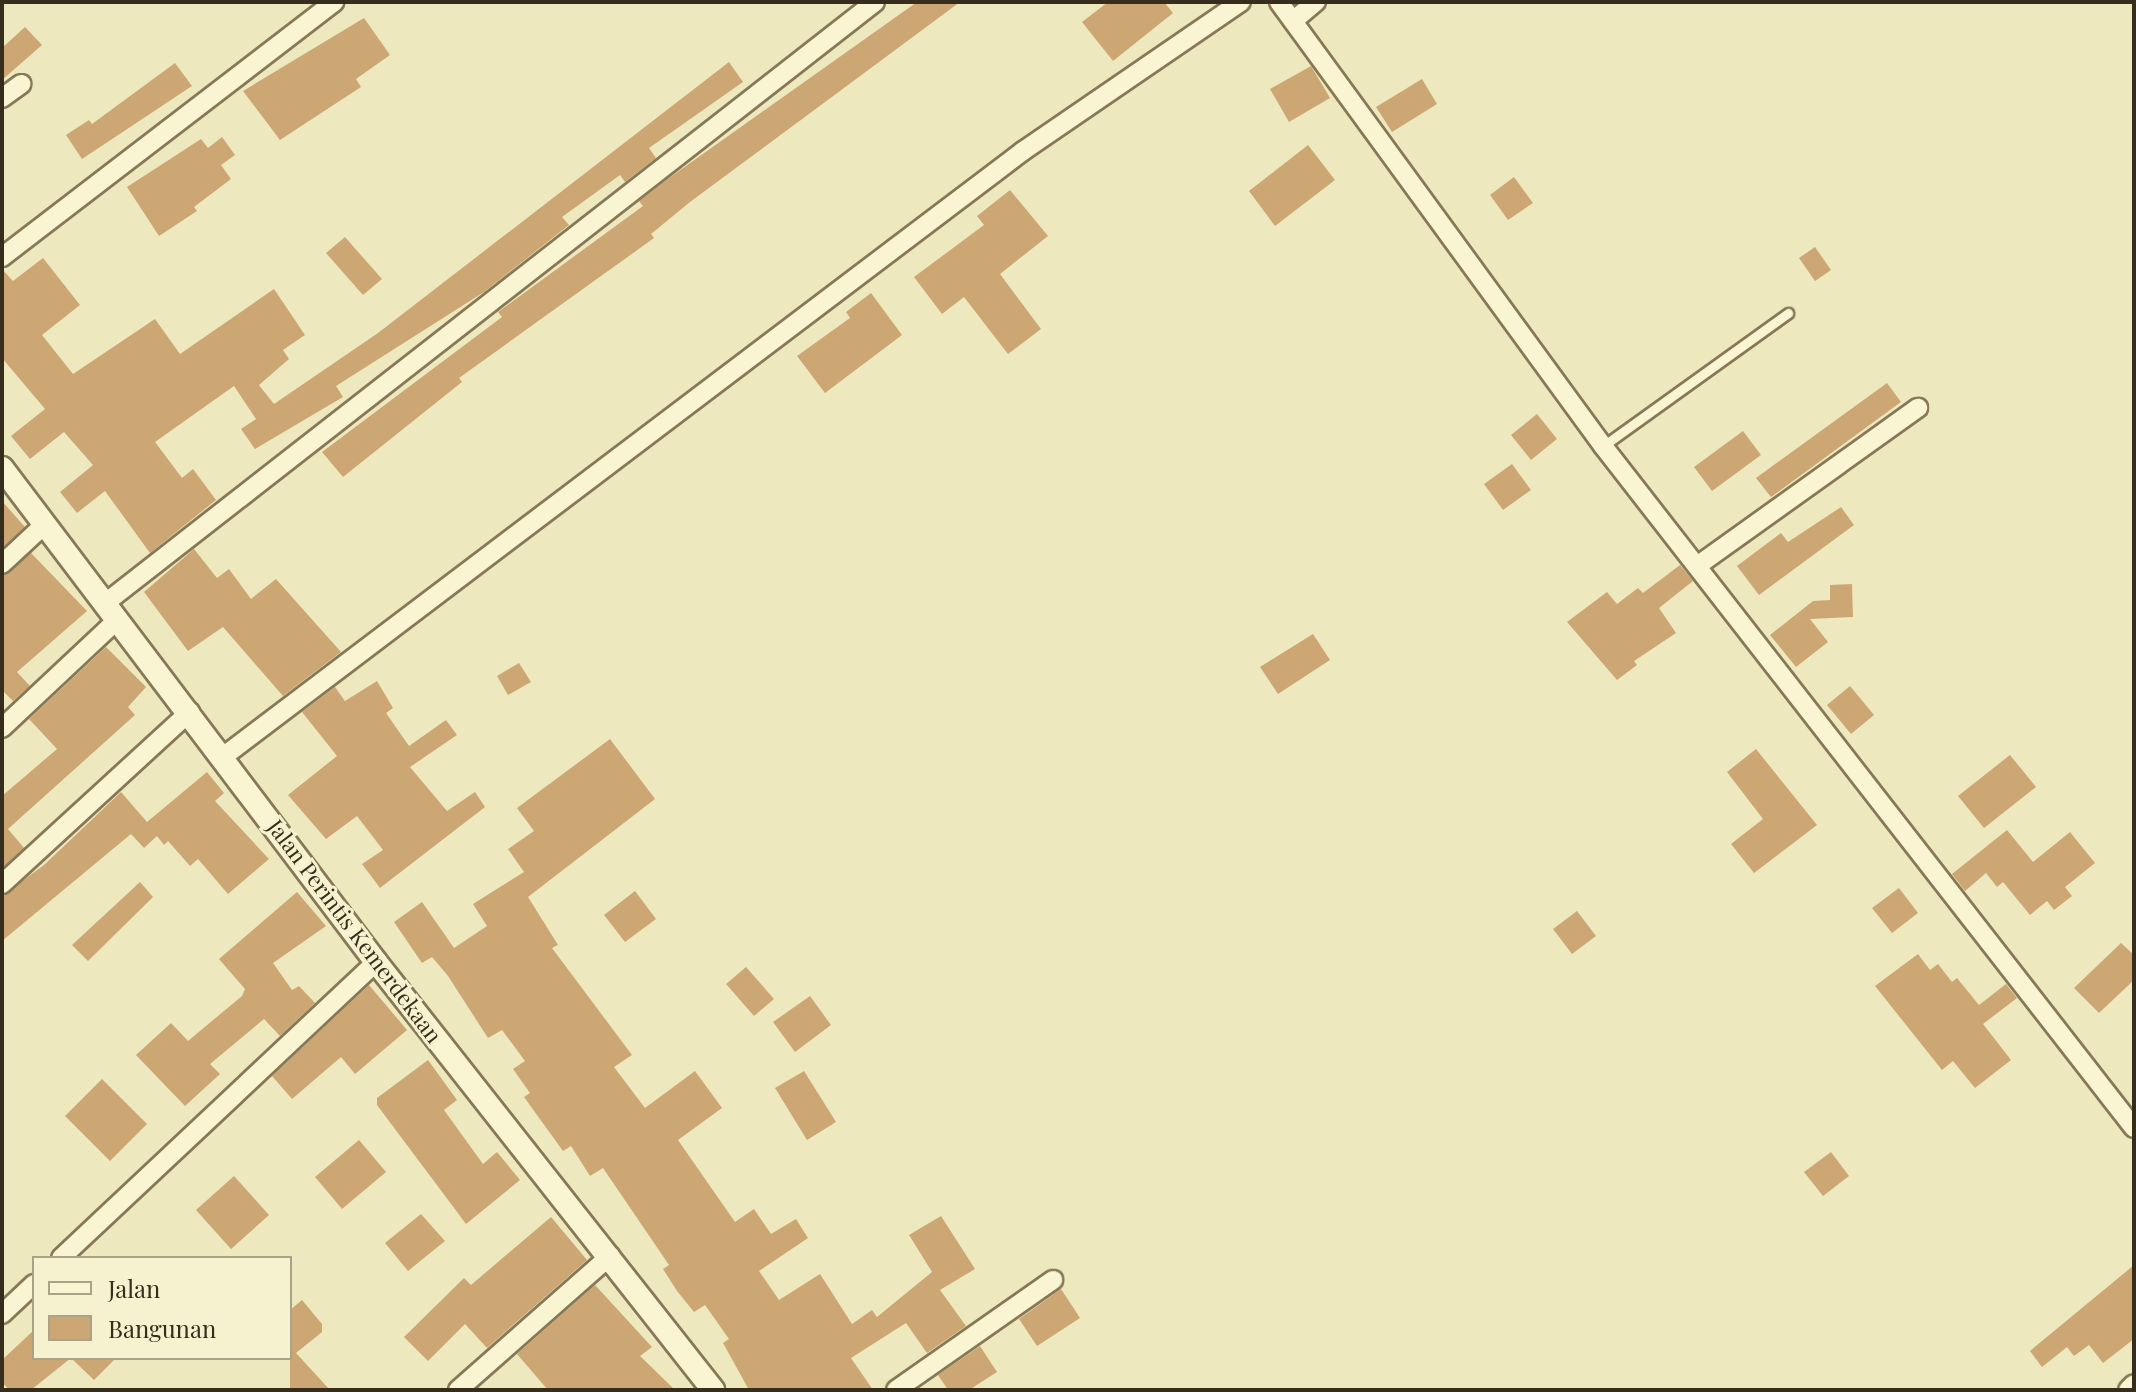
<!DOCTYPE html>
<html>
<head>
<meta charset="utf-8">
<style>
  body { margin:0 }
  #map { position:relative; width:2136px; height:1392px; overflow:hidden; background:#eee8be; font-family:"Playfair Display",serif }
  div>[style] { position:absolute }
  .building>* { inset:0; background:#cda773 }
  .roads { filter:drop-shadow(2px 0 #877857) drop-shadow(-2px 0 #877857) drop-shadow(0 2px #877857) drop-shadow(0 -2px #877857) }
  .service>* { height:9px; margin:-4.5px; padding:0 4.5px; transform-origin:4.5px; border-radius:4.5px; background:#f9f4d2 }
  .minor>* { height:18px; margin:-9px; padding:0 9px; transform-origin:9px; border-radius:9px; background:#f9f4d2 }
  .tertiary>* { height:22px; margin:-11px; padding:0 11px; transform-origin:11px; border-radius:11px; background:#f9f4d2 }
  span { translate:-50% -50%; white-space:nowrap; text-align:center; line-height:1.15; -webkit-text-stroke:6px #f6f1ce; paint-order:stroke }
  .street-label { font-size:22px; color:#362d1c }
  .frame { position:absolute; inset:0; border:4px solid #362d1c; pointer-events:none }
  .legend { position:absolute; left:32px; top:1256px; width:260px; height:104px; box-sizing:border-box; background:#f6f1ce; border:2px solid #a9a387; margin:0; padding:10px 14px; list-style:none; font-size:24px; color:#362d1c }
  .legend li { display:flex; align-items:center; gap:16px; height:40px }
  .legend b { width:40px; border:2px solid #a9a387 }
</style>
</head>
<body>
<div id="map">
  <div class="building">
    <i style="clip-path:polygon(917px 2px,960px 2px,690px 202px,651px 234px,654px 238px,459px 378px,462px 382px,343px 477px,322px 452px,502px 317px,498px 312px,643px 206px,639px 201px,669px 178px)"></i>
    <i style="clip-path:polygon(1108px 2px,1164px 2px,1173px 13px,1113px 61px,1082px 22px)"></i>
    <i style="clip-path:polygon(364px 18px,390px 55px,356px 79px,361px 87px,280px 140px,243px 91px)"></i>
    <i style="clip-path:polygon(25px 27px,42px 45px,2px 80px,2px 48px)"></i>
    <i style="clip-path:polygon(729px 62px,743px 82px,649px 148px,656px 158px,625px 182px,620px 175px,562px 217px,569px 225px,484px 292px,336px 386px,343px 397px,255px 449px,241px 429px,256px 419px,234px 386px,155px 442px,182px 478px,193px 469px,216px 500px,150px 553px,105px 491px,77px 513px,60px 492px,93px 465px,64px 432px,30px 459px,11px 436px,45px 409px,2px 358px,2px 269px,13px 281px,43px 258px,80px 305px,42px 335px,73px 374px,155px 319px,180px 354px,274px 289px,305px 335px,283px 350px,289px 359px,259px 385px,274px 404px,378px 333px)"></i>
    <i style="clip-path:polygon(175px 63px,192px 86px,82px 159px,66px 135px,89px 120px,92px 124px)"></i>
    <i style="clip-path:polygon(1311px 66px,1330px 98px,1289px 122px,1270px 89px)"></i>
    <i style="clip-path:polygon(1422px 79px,1437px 104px,1392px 132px,1376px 107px)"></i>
    <i style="clip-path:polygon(222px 137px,235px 155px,221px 165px,231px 179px,194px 207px,197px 211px,159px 236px,127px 187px,201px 139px,208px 148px)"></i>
    <i style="clip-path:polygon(1308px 145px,1335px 180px,1275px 226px,1249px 191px)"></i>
    <i style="clip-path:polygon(1514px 177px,1533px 203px,1508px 220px,1490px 195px)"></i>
    <i style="clip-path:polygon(1010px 190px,1048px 236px,1000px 274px,1041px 329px,1008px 354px,964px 297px,942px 314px,914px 277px,984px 225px,977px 216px)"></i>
    <i style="clip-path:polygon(345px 237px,382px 279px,363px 295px,326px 253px)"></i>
    <i style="clip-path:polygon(1815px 247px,1831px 270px,1815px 281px,1799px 258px)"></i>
    <i style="clip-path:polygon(871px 293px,902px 335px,825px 393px,797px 356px,850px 318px,846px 312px)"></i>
    <i style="clip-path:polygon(1887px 383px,1901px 402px,1771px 497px,1756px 478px)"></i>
    <i style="clip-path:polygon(1537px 414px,1557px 439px,1531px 460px,1511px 435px)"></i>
    <i style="clip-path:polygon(1743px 431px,1761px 455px,1712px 491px,1694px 467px)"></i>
    <i style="clip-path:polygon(1512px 464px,1531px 490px,1503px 510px,1484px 484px)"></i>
    <i style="clip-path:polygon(2px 501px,25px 527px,2px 548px)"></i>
    <i style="clip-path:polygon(1841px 507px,1854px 525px,1759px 595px,1737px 566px,1781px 533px,1788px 542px)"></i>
    <i style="clip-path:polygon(194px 549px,217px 578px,229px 569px,251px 599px,276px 579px,341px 652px,283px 696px,223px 627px,188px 651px,144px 592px)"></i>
    <i style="clip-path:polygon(31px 553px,87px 611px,17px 672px,30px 686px,13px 701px,2px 690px,2px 576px)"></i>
    <i style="clip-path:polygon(1680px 565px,1693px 581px,1659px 608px,1676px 633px,1634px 661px,1637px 665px,1617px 680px,1567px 622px,1607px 592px,1617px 604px,1638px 588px,1643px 593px)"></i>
    <i style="clip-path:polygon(1852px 584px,1853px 617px,1810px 619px,1828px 642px,1796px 667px,1770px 635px,1813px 601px,1830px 600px,1830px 585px)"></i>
    <i style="clip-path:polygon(1313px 634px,1330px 660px,1278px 694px,1260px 667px)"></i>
    <i style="clip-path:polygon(106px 647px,146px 687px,128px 707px,135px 715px,8px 829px,24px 848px,2px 868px,2px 796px,57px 749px,29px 719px)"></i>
    <i style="clip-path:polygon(519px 663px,531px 682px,508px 695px,497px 676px)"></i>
    <i style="clip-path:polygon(377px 681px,393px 708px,386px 713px,409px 746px,446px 720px,457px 735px,410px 767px,447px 811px,475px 792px,485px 807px,380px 888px,362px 864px,383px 850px,357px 816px,326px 839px,288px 795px,337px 756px,302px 712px,335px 687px,345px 701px)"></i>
    <i style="clip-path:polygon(1850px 686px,1874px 715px,1851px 734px,1827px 705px)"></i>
    <i style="clip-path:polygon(610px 739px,655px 799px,528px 897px,558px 945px,552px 948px,632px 1055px,614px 1067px,645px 1108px,695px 1071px,722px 1108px,678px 1140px,735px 1222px,754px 1209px,771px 1234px,796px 1219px,808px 1238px,759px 1271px,779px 1300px,820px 1274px,852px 1324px,872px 1310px,877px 1317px,932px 1272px,909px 1235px,941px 1216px,975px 1269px,940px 1290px,966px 1326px,927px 1353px,906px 1323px,851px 1358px,873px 1390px,749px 1390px,723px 1343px,729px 1339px,705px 1305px,694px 1312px,677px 1291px,663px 1269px,669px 1265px,603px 1168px,590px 1176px,571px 1146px,563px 1151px,524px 1097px,530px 1093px,513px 1069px,525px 1061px,502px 1030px,488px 1038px,448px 976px,432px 957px,422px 963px,394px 922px,422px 902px,454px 948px,487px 926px,473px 904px,524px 872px,508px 849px,534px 831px,517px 808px)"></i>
    <i style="clip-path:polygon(1756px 749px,1817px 825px,1754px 873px,1731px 844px,1763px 819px,1727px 772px)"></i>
    <i style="clip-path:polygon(2010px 755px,2036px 787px,1984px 828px,1958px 796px)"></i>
    <i style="clip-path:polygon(207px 772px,224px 793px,215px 801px,269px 859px,228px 894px,198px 859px,190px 866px,168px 841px,164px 845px,157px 836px,144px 848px,131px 834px,2px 941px,2px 896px,44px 865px,121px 792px,147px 822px)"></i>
    <i style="clip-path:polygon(2007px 830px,2033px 862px,2070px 832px,2095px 863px,2065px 887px,2072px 896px,2054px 910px,2047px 901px,2030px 915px,2003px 882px,1997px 887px,1986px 873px,1965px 891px,1952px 874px)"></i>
    <i style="clip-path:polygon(140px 882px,153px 897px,88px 961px,72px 945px)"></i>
    <i style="clip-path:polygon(1899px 888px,1918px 913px,1892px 933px,1872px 908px)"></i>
    <i style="clip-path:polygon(635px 891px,656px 919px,625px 942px,604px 915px)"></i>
    <i style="clip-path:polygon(297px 892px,326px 926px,273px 963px,292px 990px,299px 986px,315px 1003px,280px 1036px,264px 1019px,210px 1064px,220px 1074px,185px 1106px,136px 1055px,171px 1023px,188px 1041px,242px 996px,245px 989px,219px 959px)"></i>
    <i style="clip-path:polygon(1577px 911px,1596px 936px,1572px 954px,1553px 929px)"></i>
    <i style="clip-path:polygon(2121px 943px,2134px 955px,2134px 980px,2099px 1013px,2074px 988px)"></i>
    <i style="clip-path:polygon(1918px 954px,1930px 970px,1938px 964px,1952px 982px,1957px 978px,1979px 1005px,2006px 984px,2017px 998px,1983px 1024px,2011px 1060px,1975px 1088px,1953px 1061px,1942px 1070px,1875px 986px)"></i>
    <i style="clip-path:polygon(746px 967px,774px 999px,754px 1016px,726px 984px)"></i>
    <i style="clip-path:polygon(369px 985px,407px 1030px,355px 1074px,341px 1057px,292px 1099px,272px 1076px)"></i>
    <i style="clip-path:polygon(810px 996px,831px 1025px,795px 1052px,773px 1022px)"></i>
    <i style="clip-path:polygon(428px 1060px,457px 1100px,444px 1110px,483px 1164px,497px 1152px,520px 1180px,466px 1224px,377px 1105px,377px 1098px)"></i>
    <i style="clip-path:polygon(804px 1071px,836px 1122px,807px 1140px,775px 1088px)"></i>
    <i style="clip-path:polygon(102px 1079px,147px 1124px,110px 1161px,65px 1116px)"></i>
    <i style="clip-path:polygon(359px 1140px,386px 1172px,342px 1209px,315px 1177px)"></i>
    <i style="clip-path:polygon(1831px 1152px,1849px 1176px,1823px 1196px,1804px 1172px)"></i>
    <i style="clip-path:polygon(234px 1176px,269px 1215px,231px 1249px,196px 1210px)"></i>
    <i style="clip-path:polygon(421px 1214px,445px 1241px,408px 1271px,385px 1243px)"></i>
    <i style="clip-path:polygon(551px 1217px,587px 1260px,487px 1348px,465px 1324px,428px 1361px,404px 1337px,464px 1278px,471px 1285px)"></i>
    <i style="clip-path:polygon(2134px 1265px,2134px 1339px,2103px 1363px,2089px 1345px,2074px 1356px,2067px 1347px,2042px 1367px,2030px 1351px)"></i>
    <i style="clip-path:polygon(595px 1285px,652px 1347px,640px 1356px,675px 1390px,548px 1390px,517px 1354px)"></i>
    <i style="clip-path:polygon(1061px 1289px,1080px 1318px,1037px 1346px,1019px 1319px)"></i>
    <i style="clip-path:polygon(302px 1300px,322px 1324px,322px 1332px,296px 1353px,330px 1390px,290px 1390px,290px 1310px)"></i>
    <i style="clip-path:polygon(34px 1330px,34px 1358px,116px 1358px,94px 1380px,71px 1358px,31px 1390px,9px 1390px,2px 1382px,2px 1360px)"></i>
    <i style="clip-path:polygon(980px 1346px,997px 1372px,969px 1390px,948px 1390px,938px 1375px)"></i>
  </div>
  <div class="roads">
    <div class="service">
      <i style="left:1603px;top:446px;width:228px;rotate:-35.7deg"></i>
    </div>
    <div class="minor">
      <i style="left:1279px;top:2px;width:550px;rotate:53.88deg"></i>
      <i style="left:1603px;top:446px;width:864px;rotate:52.1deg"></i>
      <i style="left:1293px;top:21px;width:30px;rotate:-40deg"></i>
      <i style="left:2px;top:98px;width:24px;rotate:-36deg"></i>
      <i style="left:2px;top:257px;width:419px;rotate:-37.5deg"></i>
      <i style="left:2px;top:564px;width:59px;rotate:-42.9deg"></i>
      <i style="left:1697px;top:566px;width:272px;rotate:-35.6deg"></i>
      <i style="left:104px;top:604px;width:978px;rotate:-37.98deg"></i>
      <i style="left:2px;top:728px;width:156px;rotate:-43.2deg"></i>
      <i style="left:224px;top:756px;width:1002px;rotate:-37.13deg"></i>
      <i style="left:1023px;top:151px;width:264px;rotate:-34.4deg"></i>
      <i style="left:2px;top:884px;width:255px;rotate:-42.5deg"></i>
      <i style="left:61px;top:1258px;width:432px;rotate:-43.2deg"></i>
      <i style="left:2px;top:1314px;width:44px;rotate:-43.2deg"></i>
      <i style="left:458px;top:1390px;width:203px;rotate:-41.4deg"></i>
      <i style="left:896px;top:1390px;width:192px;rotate:-35deg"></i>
      <i style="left:2128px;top:1390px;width:8px;rotate:-45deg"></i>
    </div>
    <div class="tertiary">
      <i style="left:2px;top:468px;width:620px;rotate:52.87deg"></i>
      <i style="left:376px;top:962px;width:545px;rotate:51.78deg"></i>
    </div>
  </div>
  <div class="street-label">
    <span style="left:355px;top:931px;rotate:53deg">Jalan Perintis Kemerdekaan</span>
  </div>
  <div class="frame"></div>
  <ul class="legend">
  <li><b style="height:10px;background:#f9f4d2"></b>Jalan</li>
  <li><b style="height:22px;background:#cda773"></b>Bangunan</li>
  </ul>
</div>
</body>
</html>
